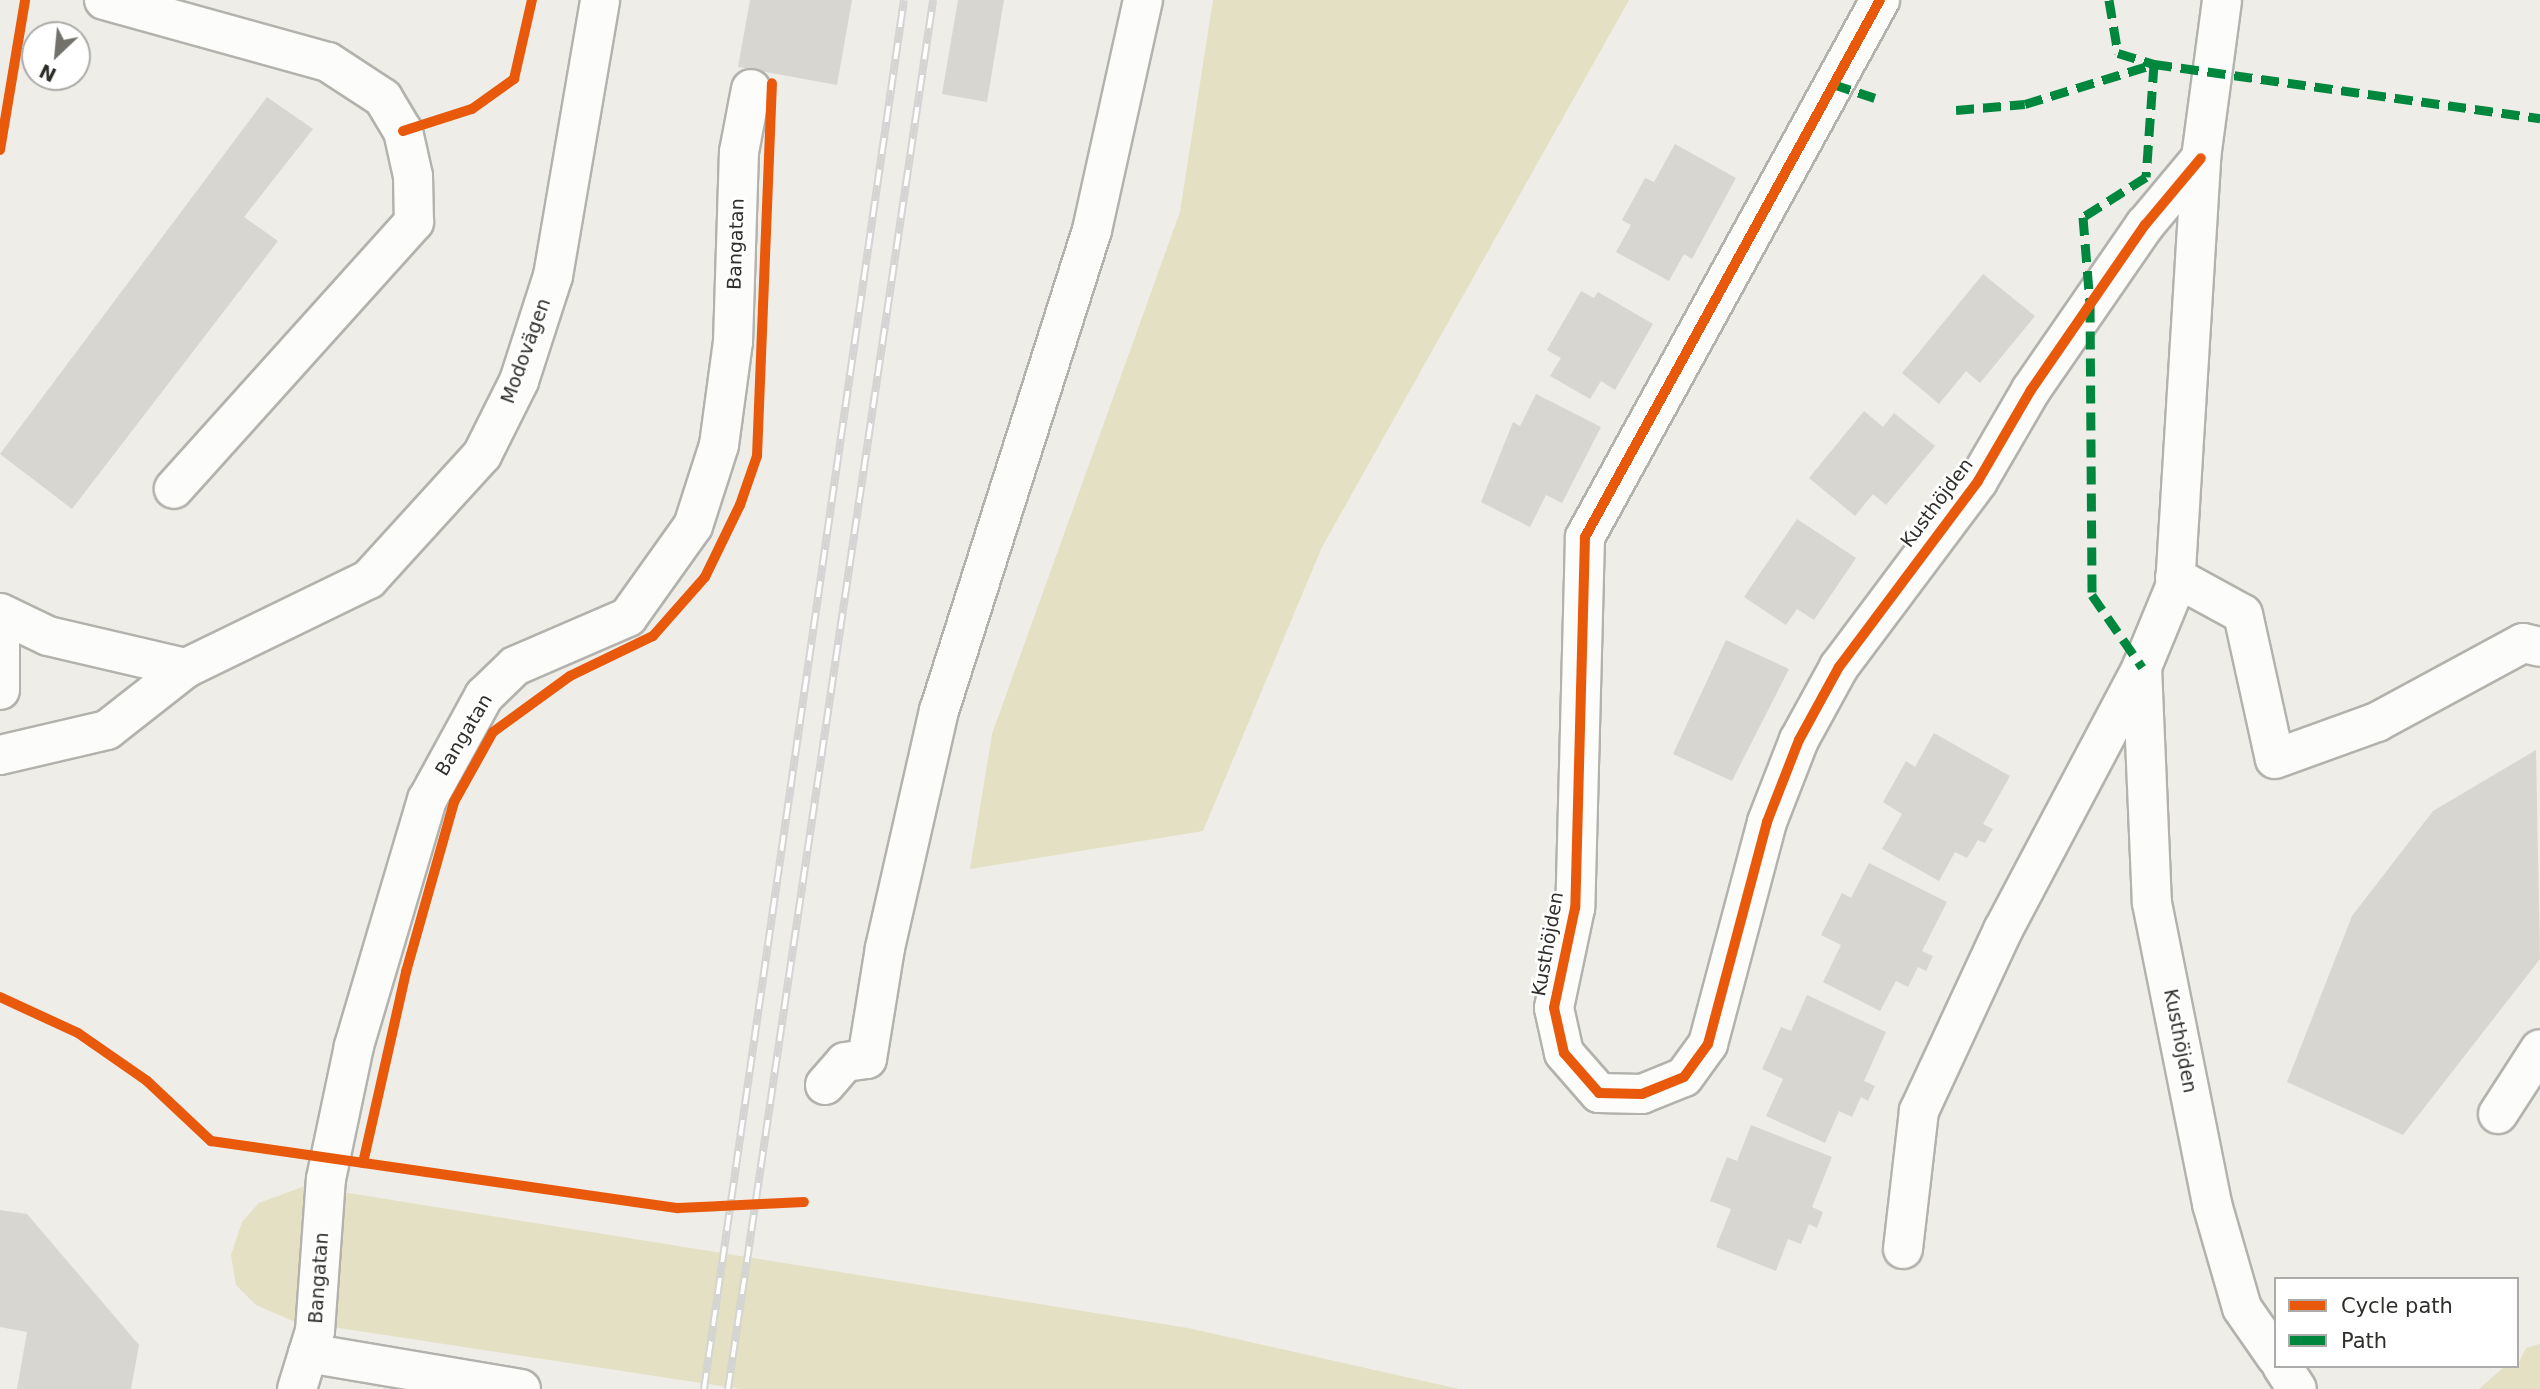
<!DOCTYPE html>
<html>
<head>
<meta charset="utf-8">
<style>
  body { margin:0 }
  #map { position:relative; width:2540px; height:1389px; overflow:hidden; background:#eeede7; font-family:"DejaVu Sans",sans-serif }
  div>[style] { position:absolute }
  .green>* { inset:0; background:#e3e0c3 }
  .building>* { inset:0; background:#d7d6d1 }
  .roads { filter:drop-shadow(2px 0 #b3b2ad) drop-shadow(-2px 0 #b3b2ad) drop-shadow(0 2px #b3b2ad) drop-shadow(0 -2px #b3b2ad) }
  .minor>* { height:38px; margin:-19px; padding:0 19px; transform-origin:19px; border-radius:19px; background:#fcfcfb }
  .major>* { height:38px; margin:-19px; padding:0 19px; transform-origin:19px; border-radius:19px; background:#fcfcfb }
  .rail>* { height:8px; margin-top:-4px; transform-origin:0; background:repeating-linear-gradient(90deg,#fff 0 16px,#d4d4d2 0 32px); box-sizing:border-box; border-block:2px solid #d4d4d2 }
  .quiet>* { height:9px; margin-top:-4.5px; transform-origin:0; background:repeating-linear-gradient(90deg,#00873e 0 18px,transparent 0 27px) }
  .cycleway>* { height:10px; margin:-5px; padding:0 5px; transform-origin:5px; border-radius:5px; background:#e8590c }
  span { translate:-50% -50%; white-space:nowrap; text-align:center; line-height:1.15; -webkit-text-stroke:5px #fff; paint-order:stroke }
  .street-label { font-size:19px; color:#2f2e2a }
  .legend { position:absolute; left:2274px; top:1277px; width:245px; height:91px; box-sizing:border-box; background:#fff; border:2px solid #acabaa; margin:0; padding:9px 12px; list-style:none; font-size:21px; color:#2f2e2a }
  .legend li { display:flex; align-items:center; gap:14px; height:35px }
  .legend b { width:35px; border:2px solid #acabaa }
  .north { position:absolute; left:21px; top:21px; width:70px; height:70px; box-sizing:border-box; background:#fff; border:2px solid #acabaa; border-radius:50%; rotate:206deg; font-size:19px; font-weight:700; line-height:28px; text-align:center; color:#2f2e2a }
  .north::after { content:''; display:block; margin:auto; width:24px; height:32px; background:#72716c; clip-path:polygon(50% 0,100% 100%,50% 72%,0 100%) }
</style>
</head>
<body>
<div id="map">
  <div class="green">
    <i style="clip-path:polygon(1213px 0,1629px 0,1322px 547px,1203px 831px,970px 869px,992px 734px,1180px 212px)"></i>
    <i style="clip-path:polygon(305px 1186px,1188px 1328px,1459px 1389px,741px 1389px,293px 1321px,256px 1305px,236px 1285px,231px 1255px,242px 1222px,259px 1203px)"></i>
    <i style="clip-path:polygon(2540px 1344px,2540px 1389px,2479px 1389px,2505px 1366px,2517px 1366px,2526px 1348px)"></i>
  </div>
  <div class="building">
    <i style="clip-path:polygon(750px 0,852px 0,837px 85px,738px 67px)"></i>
    <i style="clip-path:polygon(958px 0,1004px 0,987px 102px,942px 94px)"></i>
    <i style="clip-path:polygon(267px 97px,313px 129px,244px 217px,278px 241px,72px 509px,0 454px)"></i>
    <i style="clip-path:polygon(1675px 144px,1736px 178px,1692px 259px,1684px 254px,1669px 281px,1616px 252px,1631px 225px,1622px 220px,1645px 178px,1654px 182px)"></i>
    <i style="clip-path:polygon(1983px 274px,2035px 316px,1980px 383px,1966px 371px,1939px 404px,1902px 373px)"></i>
    <i style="clip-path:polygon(1581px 291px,1594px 298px,1598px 292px,1653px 324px,1615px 390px,1601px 381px,1590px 399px,1550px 376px,1561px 358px,1547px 350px)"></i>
    <i style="clip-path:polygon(1536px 394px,1601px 427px,1562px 503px,1546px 495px,1530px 527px,1481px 502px,1513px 422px,1520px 426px)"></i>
    <i style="clip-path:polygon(1864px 411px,1883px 427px,1894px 413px,1935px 446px,1886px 505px,1873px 494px,1855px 516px,1809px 478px)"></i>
    <i style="clip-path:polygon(1797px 519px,1856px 558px,1814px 620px,1797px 609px,1786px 625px,1744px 597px)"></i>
    <i style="clip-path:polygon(1726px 640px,1789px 669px,1732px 781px,1673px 754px)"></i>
    <i style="clip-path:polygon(1934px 733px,2010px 776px,1983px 824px,1993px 829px,1985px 843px,1978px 840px,1967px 858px,1955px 852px,1939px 881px,1882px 849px,1902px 814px,1883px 802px,1906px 761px,1915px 767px)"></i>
    <i style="clip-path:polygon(2536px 750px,2540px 959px,2403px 1135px,2287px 1082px,2352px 916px,2433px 811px)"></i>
    <i style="clip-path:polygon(1869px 863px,1947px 902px,1922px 951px,1933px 956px,1926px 971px,1918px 967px,1908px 987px,1896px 981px,1880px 1011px,1823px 982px,1841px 945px,1821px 935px,1842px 893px,1851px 898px)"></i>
    <i style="clip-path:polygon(1807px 995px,1886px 1032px,1864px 1081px,1875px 1086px,1868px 1101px,1861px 1097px,1852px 1117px,1839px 1111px,1825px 1143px,1766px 1116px,1783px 1079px,1762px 1069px,1781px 1027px,1791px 1031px)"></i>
    <i style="clip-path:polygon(1751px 1125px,1832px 1157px,1812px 1207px,1823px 1212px,1817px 1228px,1809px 1224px,1801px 1244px,1788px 1239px,1776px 1271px,1716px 1247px,1731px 1209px,1710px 1201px,1727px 1157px,1737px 1161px)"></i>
    <i style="clip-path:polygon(0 1210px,27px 1214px,139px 1345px,131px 1389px,17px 1389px,27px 1332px,0 1327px)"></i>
  </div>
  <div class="roads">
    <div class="minor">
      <i style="left:104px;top:0;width:232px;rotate:15.5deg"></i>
      <i style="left:328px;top:62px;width:66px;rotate:33.2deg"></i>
      <i style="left:383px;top:98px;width:39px;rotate:59deg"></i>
      <i style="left:403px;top:131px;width:46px;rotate:77.5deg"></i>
      <i style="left:413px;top:176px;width:46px;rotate:88.8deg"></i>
      <i style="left:414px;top:222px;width:359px;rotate:132deg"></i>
      <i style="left:1880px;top:0;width:613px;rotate:118.78deg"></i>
      <i style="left:1585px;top:537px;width:371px;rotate:91.5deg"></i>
      <i style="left:1575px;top:908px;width:102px;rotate:101.9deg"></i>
      <i style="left:1554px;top:1008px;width:46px;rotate:77.5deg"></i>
      <i style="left:1564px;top:1053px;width:53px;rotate:48.8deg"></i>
      <i style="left:1599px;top:1093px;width:43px;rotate:1.3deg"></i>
      <i style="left:1642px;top:1094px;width:45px;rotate:-22deg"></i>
      <i style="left:1684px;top:1077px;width:41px;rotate:-54deg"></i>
      <i style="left:1708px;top:1044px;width:230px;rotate:-75.1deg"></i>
      <i style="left:1767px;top:822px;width:88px;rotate:-68.7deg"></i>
      <i style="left:1799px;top:740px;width:83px;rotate:-61.3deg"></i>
      <i style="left:1839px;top:667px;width:232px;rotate:-53.2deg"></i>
      <i style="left:1978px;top:481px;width:105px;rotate:-59.8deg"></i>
      <i style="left:2031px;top:390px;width:201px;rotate:-55.4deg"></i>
      <i style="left:2145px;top:225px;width:87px;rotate:-50.1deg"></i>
      <i style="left:2175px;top:577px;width:77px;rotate:28.6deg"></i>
      <i style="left:2243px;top:614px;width:148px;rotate:77.6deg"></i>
      <i style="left:2275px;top:759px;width:109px;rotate:-19.9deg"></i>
      <i style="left:2377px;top:722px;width:166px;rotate:-28.4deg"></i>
      <i style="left:2523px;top:643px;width:17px;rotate:13deg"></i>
      <i style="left:2142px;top:667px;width:236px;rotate:87.6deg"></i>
      <i style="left:2152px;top:903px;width:307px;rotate:78.7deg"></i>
      <i style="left:2212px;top:1204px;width:108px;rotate:73.9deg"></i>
      <i style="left:2242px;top:1308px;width:60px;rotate:55.2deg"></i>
      <i style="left:825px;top:1085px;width:30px;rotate:-49deg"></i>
      <i style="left:845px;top:1062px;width:22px;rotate:-8deg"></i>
      <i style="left:867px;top:1059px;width:112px;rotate:-80.8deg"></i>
      <i style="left:885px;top:948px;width:243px;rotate:-77.2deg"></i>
      <i style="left:939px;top:711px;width:505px;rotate:-72.35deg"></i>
      <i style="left:1092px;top:230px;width:236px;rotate:-77.5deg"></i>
      <i style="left:2498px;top:1114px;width:77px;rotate:-57.1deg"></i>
      <i style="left:1903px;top:1249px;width:139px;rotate:-83.4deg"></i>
      <i style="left:1919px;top:1111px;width:200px;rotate:-65.1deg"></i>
      <i style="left:2003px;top:930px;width:297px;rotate:-62.1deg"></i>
      <i style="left:2142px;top:667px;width:87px;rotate:-67.6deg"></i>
      <i style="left:2175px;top:587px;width:430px;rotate:-86.5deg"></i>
      <i style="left:2201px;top:158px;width:159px;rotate:-82.4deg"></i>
      <i style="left:308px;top:1353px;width:216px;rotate:9.6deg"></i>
      <i style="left:2282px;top:1366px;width:27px;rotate:57deg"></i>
      <i style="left:297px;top:1389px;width:61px;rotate:-72.8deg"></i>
      <i style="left:315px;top:1331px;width:152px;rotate:-85.9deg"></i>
      <i style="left:326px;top:1179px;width:136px;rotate:-78.1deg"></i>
      <i style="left:354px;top:1046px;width:257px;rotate:-73.5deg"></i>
      <i style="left:427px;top:800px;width:119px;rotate:-61.3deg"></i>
      <i style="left:484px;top:696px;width:43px;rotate:-44.1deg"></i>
      <i style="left:515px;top:666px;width:123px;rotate:-23.4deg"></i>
      <i style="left:628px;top:617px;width:112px;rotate:-54.5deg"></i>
      <i style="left:693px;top:526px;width:85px;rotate:-72.2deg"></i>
      <i style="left:719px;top:445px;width:104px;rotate:-82.3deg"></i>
      <i style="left:733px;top:342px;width:190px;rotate:-88.2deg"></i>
      <i style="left:739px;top:152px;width:64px;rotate:-79.2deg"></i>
    </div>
    <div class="major">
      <i style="left:0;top:613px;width:53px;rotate:25.6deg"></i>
      <i style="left:48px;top:636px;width:142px;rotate:13.1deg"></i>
      <i style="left:0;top:644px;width:46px;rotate:90deg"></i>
      <i style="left:0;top:755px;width:110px;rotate:-13.2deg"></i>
      <i style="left:107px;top:730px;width:100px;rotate:-38.1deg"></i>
      <i style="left:186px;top:668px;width:203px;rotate:-25.9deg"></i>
      <i style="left:369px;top:579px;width:168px;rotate:-47.7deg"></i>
      <i style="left:482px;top:455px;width:83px;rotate:-63.4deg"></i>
      <i style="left:519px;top:381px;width:110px;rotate:-72.1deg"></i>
      <i style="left:553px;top:276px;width:280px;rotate:-80.3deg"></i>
    </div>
  </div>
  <div class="rail">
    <i style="left:704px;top:1389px;width:1403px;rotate:-81.81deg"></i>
    <i style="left:728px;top:1389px;width:1404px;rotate:-81.6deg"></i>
  </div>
  <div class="quiet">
    <i style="left:2109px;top:0;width:54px;rotate:80.4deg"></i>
    <i style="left:2118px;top:53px;width:38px;rotate:17deg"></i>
    <i style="left:2154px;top:64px;width:113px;rotate:94deg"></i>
    <i style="left:2146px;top:177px;width:75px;rotate:147.6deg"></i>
    <i style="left:2083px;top:217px;width:87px;rotate:85.4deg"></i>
    <i style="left:2090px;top:304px;width:291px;rotate:89.6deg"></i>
    <i style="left:2092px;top:595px;width:88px;rotate:55.2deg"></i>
    <i style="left:1833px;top:84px;width:44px;rotate:18.4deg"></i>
    <i style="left:1956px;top:110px;width:69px;rotate:-5deg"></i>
    <i style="left:2025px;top:104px;width:135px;rotate:-17.2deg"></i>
    <i style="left:2154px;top:64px;width:390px;rotate:8deg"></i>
  </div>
  <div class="cycleway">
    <i style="left:1880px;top:0;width:613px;rotate:118.78deg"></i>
    <i style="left:1585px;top:537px;width:371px;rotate:91.5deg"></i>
    <i style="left:1575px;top:908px;width:102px;rotate:101.9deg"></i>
    <i style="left:1554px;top:1008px;width:46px;rotate:77.5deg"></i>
    <i style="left:1564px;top:1053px;width:53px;rotate:48.8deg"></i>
    <i style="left:1599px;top:1093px;width:43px;rotate:1.3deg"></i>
    <i style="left:1642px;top:1094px;width:45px;rotate:-22deg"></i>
    <i style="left:1684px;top:1077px;width:41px;rotate:-54deg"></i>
    <i style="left:1708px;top:1044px;width:230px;rotate:-75.1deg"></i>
    <i style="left:1767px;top:822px;width:88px;rotate:-68.7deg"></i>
    <i style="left:1799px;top:740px;width:83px;rotate:-61.3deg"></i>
    <i style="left:1839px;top:667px;width:232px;rotate:-53.2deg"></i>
    <i style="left:1978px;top:481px;width:105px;rotate:-59.8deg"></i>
    <i style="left:2031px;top:390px;width:201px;rotate:-55.4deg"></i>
    <i style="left:2145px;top:225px;width:87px;rotate:-50.1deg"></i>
    <i style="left:403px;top:131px;width:72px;rotate:-17.7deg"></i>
    <i style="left:472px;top:109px;width:52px;rotate:-35.5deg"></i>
    <i style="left:514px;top:79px;width:81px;rotate:-77.2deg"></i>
    <i style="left:0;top:150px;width:152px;rotate:-80.5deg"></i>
    <i style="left:0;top:997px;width:86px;rotate:24.8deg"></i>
    <i style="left:78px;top:1033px;width:84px;rotate:34.8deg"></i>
    <i style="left:147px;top:1081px;width:88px;rotate:43.2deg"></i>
    <i style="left:211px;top:1141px;width:472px;rotate:8.2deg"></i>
    <i style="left:678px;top:1208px;width:126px;rotate:-2.7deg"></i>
    <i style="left:363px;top:1163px;width:196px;rotate:-77.3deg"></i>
    <i style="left:406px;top:972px;width:177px;rotate:-74.2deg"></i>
    <i style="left:454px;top:802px;width:80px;rotate:-60.9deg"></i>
    <i style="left:493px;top:732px;width:95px;rotate:-36deg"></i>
    <i style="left:570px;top:676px;width:92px;rotate:-25.7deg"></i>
    <i style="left:653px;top:636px;width:79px;rotate:-48.6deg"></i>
    <i style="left:705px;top:577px;width:80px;rotate:-64.1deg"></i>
    <i style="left:740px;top:505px;width:52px;rotate:-70.9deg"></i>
    <i style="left:757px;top:456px;width:373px;rotate:-87.7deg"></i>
  </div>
  <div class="street-label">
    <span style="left:736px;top:244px;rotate:-88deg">Bangatan</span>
    <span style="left:526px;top:351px;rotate:-70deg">Modovägen</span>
    <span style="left:1937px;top:503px;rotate:-53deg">Kusthöjden</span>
    <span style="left:464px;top:735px;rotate:-59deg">Bangatan</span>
    <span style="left:1548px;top:944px;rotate:-80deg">Kusthöjden</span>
    <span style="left:2180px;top:1041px;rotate:79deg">Kusthöjden</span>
    <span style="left:319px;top:1278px;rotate:-86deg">Bangatan</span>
  </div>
  <ul class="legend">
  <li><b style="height:9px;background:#e8590c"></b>Cycle path</li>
  <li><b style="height:9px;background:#00873e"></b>Path</li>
  </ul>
  <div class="north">N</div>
</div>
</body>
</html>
